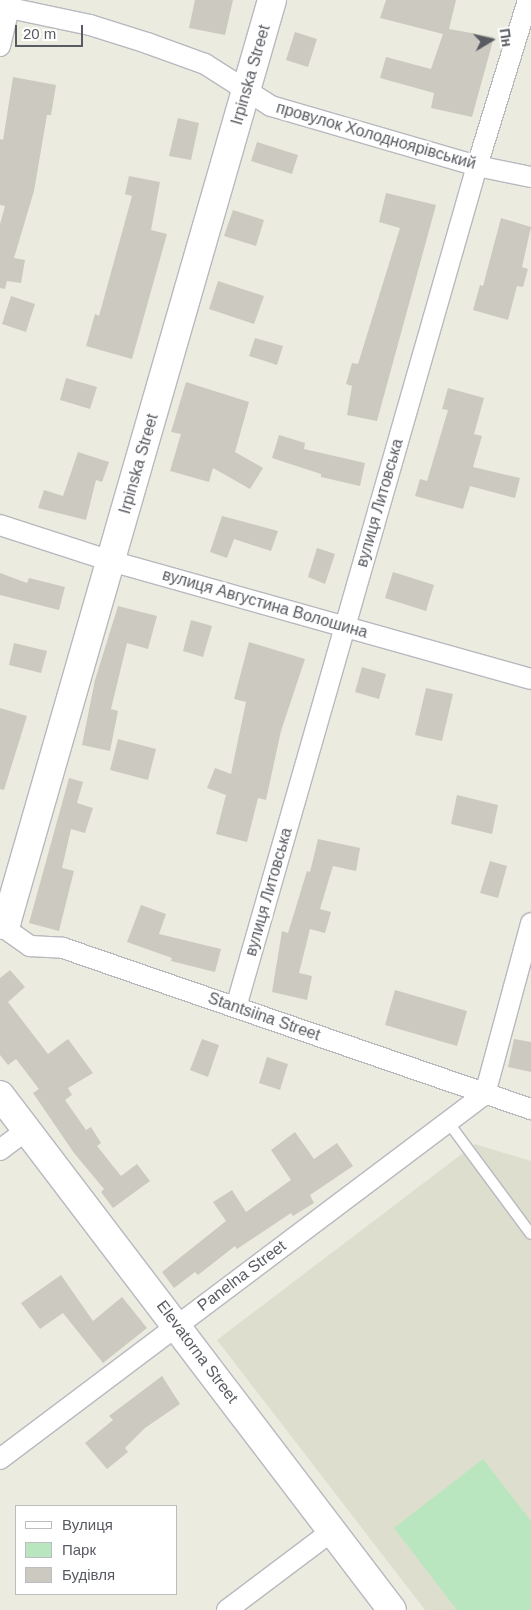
<!DOCTYPE html>
<html>
<head>
<meta charset="utf-8">
<style>
  body { margin:0 }
  #map { position:relative; width:531px; height:1610px; overflow:hidden; background:#ecebdf; font-family:Arial,sans-serif }
  div>[style] { position:absolute }
  .education>* { inset:0; background:#dedecf }
  .green>* { inset:0; background:#b9e6bf }
  .building>* { inset:0; background:#cccac0 }
  .roads { filter:drop-shadow(1px 0 #b7b9bf) drop-shadow(-1px 0 #b7b9bf) drop-shadow(0 1px #b7b9bf) drop-shadow(0 -1px #b7b9bf) }
  .lane>* { height:10px; margin:-5px; padding:0 5px; transform-origin:5px; border-radius:5px; background:#fff }
  .street>* { height:20px; margin:-10px; padding:0 10px; transform-origin:10px; border-radius:10px; background:#fff }
  .secondary>* { height:28px; margin:-14px; padding:0 14px; transform-origin:14px; border-radius:14px; background:#fff }
  span { translate:-50% -50%; white-space:nowrap; text-align:center; line-height:1.15; -webkit-text-stroke:4.5px #fff; paint-order:stroke }
  .street-label { font-size:16px; color:#585b61 }
  .legend { position:absolute; left:15px; top:1505px; width:162px; height:90px; box-sizing:border-box; background:#fff; border:1px solid #bcbdc0; margin:0; padding:6px 9px; list-style:none; font-size:15px; color:#585b61 }
  .legend li { display:flex; align-items:center; gap:10px; height:25px }
  .legend b { width:25px; border:1px solid #bcbdc0 }
  .north { position:absolute; left:466px; top:15px; width:50px; height:50px; -webkit-text-stroke:4px #fff; paint-order:stroke; rotate:81deg; font-size:14px; font-weight:700; line-height:20px; text-align:center; color:#585b61 }
  .north::after { content:''; display:block; margin:auto; width:18px; height:22px; background:#585b61; clip-path:polygon(50% 0,100% 100%,50% 72%,0 100%) }
  .scale { position:absolute; left:15px; top:25px; width:68px; height:22px; box-sizing:border-box; border:2px solid #585b61; border-top:0; padding-left:6px; font-size:15px; line-height:18px; white-space:nowrap; color:#585b61; -webkit-text-stroke:4px #fff; paint-order:stroke }
</style>
</head>
<body>
<div id="map">
  <div class="education">
    <i style="clip-path:polygon(475px 1144px,531px 1161px,531px 1610px,425px 1610px,217px 1340px)"></i>
  </div>
  <div class="green">
    <i style="clip-path:polygon(483px 1459px,531px 1521px,531px 1610px,457px 1610px,394px 1528px)"></i>
  </div>
  <div class="building">
    <i style="clip-path:polygon(195px 0,233px 0,225px 35px,189px 28px)"></i>
    <i style="clip-path:polygon(386px 0,456px 0,449px 29px,494px 37px,472px 117px,431px 108px,434px 93px,380px 78px,386px 57px,431px 69px,443px 34px,380px 18px)"></i>
    <i style="clip-path:polygon(295px 32px,317px 39px,308px 67px,286px 60px)"></i>
    <i style="clip-path:polygon(13px 77px,56px 85px,51px 115px,47px 115px,34px 191px,14px 258px,25px 260px,21px 283px,7px 281px,5px 289px,0 288px,0 224px,5px 206px,0 205px,0 139px,3px 140px)"></i>
    <i style="clip-path:polygon(178px 118px,199px 123px,191px 160px,169px 156px)"></i>
    <i style="clip-path:polygon(257px 142px,298px 155px,292px 174px,251px 161px)"></i>
    <i style="clip-path:polygon(129px 176px,160px 182px,151px 230px,167px 234px,132px 359px,86px 346px,95px 314px,99px 316px,132px 196px,125px 194px)"></i>
    <i style="clip-path:polygon(386px 193px,436px 205px,377px 421px,347px 415px,352px 386px,346px 384px,352px 363px,358px 364px,400px 228px,379px 222px)"></i>
    <i style="clip-path:polygon(233px 210px,264px 220px,256px 246px,224px 236px)"></i>
    <i style="clip-path:polygon(501px 218px,531px 227px,522px 267px,528px 269px,523px 287px,517px 286px,508px 320px,473px 310px,480px 285px,483px 286px)"></i>
    <i style="clip-path:polygon(218px 281px,264px 296px,254px 324px,209px 309px)"></i>
    <i style="clip-path:polygon(11px 296px,35px 304px,26px 332px,2px 324px)"></i>
    <i style="clip-path:polygon(255px 338px,283px 346px,277px 365px,249px 356px)"></i>
    <i style="clip-path:polygon(66px 378px,97px 387px,90px 409px,60px 400px)"></i>
    <i style="clip-path:polygon(186px 382px,249px 402px,235px 452px,263px 468px,250px 489px,213px 468px,209px 482px,170px 471px,181px 434px,171px 432px)"></i>
    <i style="clip-path:polygon(448px 388px,484px 398px,474px 434px,482px 436px,473px 467px,520px 478px,515px 498px,470px 486px,463px 509px,415px 496px,420px 479px,427px 481px,448px 410px,442px 409px)"></i>
    <i style="clip-path:polygon(279px 435px,305px 443px,304px 449px,365px 463px,360px 486px,321px 477px,321px 474px,272px 458px)"></i>
    <i style="clip-path:polygon(78px 452px,109px 462px,102px 482px,96px 480px,86px 520px,38px 508px,44px 490px,63px 496px)"></i>
    <i style="clip-path:polygon(222px 516px,278px 531px,271px 551px,234px 539px,227px 558px,210px 552px)"></i>
    <i style="clip-path:polygon(317px 548px,335px 554px,325px 584px,308px 577px)"></i>
    <i style="clip-path:polygon(393px 572px,434px 585px,426px 611px,385px 598px)"></i>
    <i style="clip-path:polygon(0 573px,27px 583px,29px 578px,65px 587px,59px 610px,0 595px)"></i>
    <i style="clip-path:polygon(118px 606px,157px 616px,148px 649px,127px 643px,111px 709px,118px 711px,110px 751px,82px 745px,95px 680px)"></i>
    <i style="clip-path:polygon(191px 620px,212px 626px,203px 657px,183px 651px)"></i>
    <i style="clip-path:polygon(249px 642px,305px 659px,281px 731px,266px 800px,258px 798px,247px 842px,216px 834px,226px 795px,207px 788px,215px 768px,231px 774px,246px 702px,234px 699px)"></i>
    <i style="clip-path:polygon(14px 643px,47px 651px,41px 673px,9px 665px)"></i>
    <i style="clip-path:polygon(362px 667px,386px 674px,379px 699px,355px 692px)"></i>
    <i style="clip-path:polygon(426px 688px,453px 694px,442px 741px,415px 735px)"></i>
    <i style="clip-path:polygon(0 708px,27px 716px,4px 790px,0 789px)"></i>
    <i style="clip-path:polygon(118px 739px,156px 749px,148px 780px,110px 770px)"></i>
    <i style="clip-path:polygon(69px 778px,83px 782px,77px 803px,93px 808px,85px 833px,71px 829px,62px 868px,74px 871px,59px 931px,29px 923px)"></i>
    <i style="clip-path:polygon(457px 795px,498px 805px,492px 834px,451px 824px)"></i>
    <i style="clip-path:polygon(318px 839px,360px 848px,356px 871px,333px 866px,320px 909px,331px 912px,325px 933px,310px 929px,299px 973px,312px 976px,307px 1000px,272px 992px,282px 931px,288px 933px,307px 871px,310px 872px)"></i>
    <i style="clip-path:polygon(490px 861px,507px 866px,498px 898px,480px 893px)"></i>
    <i style="clip-path:polygon(141px 905px,166px 914px,159px 934px,221px 949px,215px 972px,171px 961px,172px 958px,127px 942px)"></i>
    <i style="clip-path:polygon(10px 970px,25px 987px,8px 1002px,48px 1054px,68px 1039px,93px 1073px,68px 1088px,72px 1095px,65px 1100px,86px 1130px,91px 1127px,101px 1143px,97px 1146px,121px 1176px,137px 1164px,150px 1181px,113px 1208px,101px 1192px,104px 1189px,74px 1153px,33px 1093px,39px 1089px,16px 1059px,8px 1065px,0 1055px,0 978px)"></i>
    <i style="clip-path:polygon(395px 990px,467px 1011px,457px 1046px,385px 1025px)"></i>
    <i style="clip-path:polygon(202px 1039px,219px 1045px,208px 1077px,190px 1070px)"></i>
    <i style="clip-path:polygon(514px 1039px,531px 1042px,531px 1072px,508px 1067px)"></i>
    <i style="clip-path:polygon(267px 1057px,288px 1064px,280px 1090px,259px 1083px)"></i>
    <i style="clip-path:polygon(295px 1132px,314px 1159px,337px 1143px,353px 1166px,310px 1195px,314px 1203px,293px 1216px,291px 1213px,237px 1249px,235px 1246px,198px 1275px,195px 1272px,174px 1288px,162px 1272px,226px 1221px,213px 1202px,232px 1190px,246px 1212px,291px 1180px,271px 1150px)"></i>
    <i style="clip-path:polygon(61px 1275px,93px 1321px,122px 1297px,147px 1328px,103px 1363px,63px 1313px,40px 1329px,21px 1303px)"></i>
    <i style="clip-path:polygon(162px 1376px,180px 1404px,145px 1428px,125px 1448px,128px 1452px,107px 1469px,85px 1443px,113px 1420px,109px 1416px)"></i>
  </div>
  <div class="roads">
    <div class="lane">
      <i style="left:448px;top:1122px;width:139px;rotate:53.5deg"></i>
    </div>
    <div class="street">
      <i style="left:0;top:6px;width:92px;rotate:11.9deg"></i>
      <i style="left:90px;top:25px;width:60px;rotate:17.5deg"></i>
      <i style="left:147px;top:43px;width:62px;rotate:19.9deg"></i>
      <i style="left:205px;top:64px;width:78px;rotate:32.5deg"></i>
      <i style="left:271px;top:106px;width:215px;rotate:16.2deg"></i>
      <i style="left:477px;top:166px;width:55px;rotate:11.5deg"></i>
      <i style="left:0;top:46px;width:47px;rotate:-76.6deg"></i>
      <i style="left:0;top:525px;width:117px;rotate:18deg"></i>
      <i style="left:111px;top:561px;width:436px;rotate:15.7deg"></i>
      <i style="left:0;top:925px;width:37px;rotate:35deg"></i>
      <i style="left:30px;top:946px;width:33px;rotate:3deg"></i>
      <i style="left:63px;top:948px;width:495px;rotate:19deg"></i>
      <i style="left:236px;top:1007px;width:875px;rotate:-74.01deg"></i>
      <i style="left:477px;top:166px;width:174px;rotate:-72.9deg"></i>
      <i style="left:0;top:1150px;width:34px;rotate:-37deg"></i>
      <i style="left:0;top:1459px;width:607px;rotate:-36.96deg"></i>
      <i style="left:485px;top:1094px;width:177px;rotate:-74.9deg"></i>
      <i style="left:227px;top:1610px;width:131px;rotate:-37deg"></i>
    </div>
    <div class="secondary">
      <i style="left:0;top:925px;width:9px;rotate:-36deg"></i>
      <i style="left:7px;top:920px;width:957px;rotate:-73.93deg"></i>
      <i style="left:0;top:1095px;width:647px;rotate:52.72deg"></i>
    </div>
  </div>
  <div class="street-label">
    <span style="left:251px;top:75px;rotate:-74deg">Irpinska Street</span>
    <span style="left:376px;top:136px;rotate:16deg">провулок Холодноярівський</span>
    <span style="left:139px;top:464px;rotate:-74deg">Irpinska Street</span>
    <span style="left:380px;top:503px;rotate:-74deg">вулиця Литовська</span>
    <span style="left:265px;top:604px;rotate:16deg">вулиця Августина Волошина</span>
    <span style="left:269px;top:892px;rotate:-74deg">вулиця Литовська</span>
    <span style="left:264px;top:1017px;rotate:19deg">Stantsiina Street</span>
    <span style="left:242px;top:1276px;rotate:-37deg">Panelna Street</span>
    <span style="left:197px;top:1352px;rotate:53deg">Elevatorna Street</span>
  </div>
  <ul class="legend">
  <li><b style="height:6px;background:#fff"></b>Вулиця</li>
  <li><b style="height:14px;background:#b9e6bf"></b>Парк</li>
  <li><b style="height:14px;background:#cccac0"></b>Будівля</li>
  </ul>
  <div class="north">Пн</div>
  <div class="scale">20 m</div>
</div>
</body>
</html>
